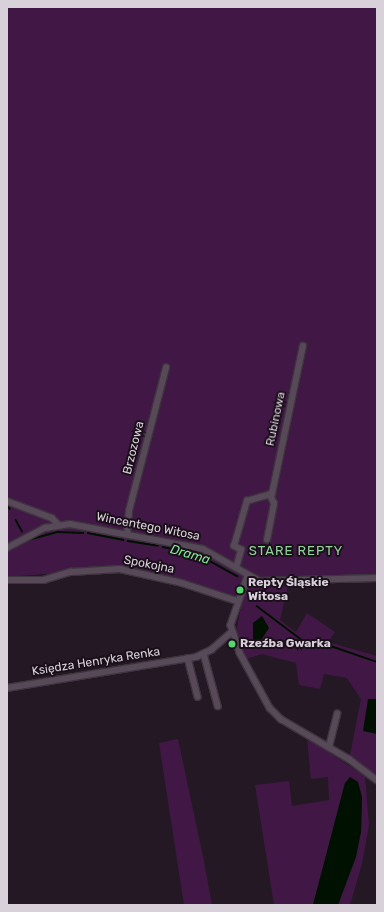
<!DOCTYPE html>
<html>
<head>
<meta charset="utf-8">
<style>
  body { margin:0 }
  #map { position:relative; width:384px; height:912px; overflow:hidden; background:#231824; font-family:Rubik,sans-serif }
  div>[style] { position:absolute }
  .green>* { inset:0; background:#411845 }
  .water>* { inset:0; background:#001001 }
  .stream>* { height:1.5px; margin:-0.75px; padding:0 0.75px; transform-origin:0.75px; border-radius:0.75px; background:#001001 }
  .roads { filter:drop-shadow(1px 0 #3d353e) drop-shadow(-1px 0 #3d353e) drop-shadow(0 1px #3d353e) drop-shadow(0 -1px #3d353e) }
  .minor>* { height:5.5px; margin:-2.75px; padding:0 2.75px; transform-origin:2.75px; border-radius:2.75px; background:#574957 }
  .dots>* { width:11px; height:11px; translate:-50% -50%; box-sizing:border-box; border:2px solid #1a0f1b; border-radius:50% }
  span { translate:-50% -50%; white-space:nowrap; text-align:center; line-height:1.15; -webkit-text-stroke:4px #1a0f1b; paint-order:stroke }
  .street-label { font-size:12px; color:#d9d1d9 }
  .poi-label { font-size:12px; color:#d9d1d9; font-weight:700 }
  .left { translate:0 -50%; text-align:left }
  .neighbourhood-label { font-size:13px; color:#93d29b; letter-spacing:1px }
  .water-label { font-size:13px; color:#80eb92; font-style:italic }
  .frame { position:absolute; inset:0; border:8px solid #d9d1d9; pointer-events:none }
</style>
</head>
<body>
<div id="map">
  <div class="green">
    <i style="clip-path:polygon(7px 7px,377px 7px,377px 577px,279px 580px,269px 586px,288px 586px,280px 620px,296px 632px,307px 613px,335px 632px,328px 642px,377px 656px,377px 776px,350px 755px,361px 699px,347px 678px,324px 674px,320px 689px,299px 685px,296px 663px,262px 654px,246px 659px,236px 634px,242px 600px,124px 573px,83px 571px,7px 577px)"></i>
    <i style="clip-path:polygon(307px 738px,365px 776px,369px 825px,362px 864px,350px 905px,338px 905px,361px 832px,362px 797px,345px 783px,313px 905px,274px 905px,255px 785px,289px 781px,292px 806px,329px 800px,328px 777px,311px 779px)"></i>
    <i style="clip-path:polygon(178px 739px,204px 861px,212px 905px,184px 905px,159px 743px)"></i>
  </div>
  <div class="water">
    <i style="clip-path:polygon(262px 616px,269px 628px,258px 645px,253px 639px,253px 623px)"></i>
    <i style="clip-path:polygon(368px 699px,377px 699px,377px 734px,363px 731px)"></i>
    <i style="clip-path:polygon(350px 777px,358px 782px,362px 797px,361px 832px,356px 857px,338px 905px,313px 905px,345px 783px)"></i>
  </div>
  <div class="stream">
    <i style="left:9px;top:507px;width:2px;rotate:63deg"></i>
    <i style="left:16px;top:520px;width:13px;rotate:61deg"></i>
    <i style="left:88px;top:533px;width:36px;rotate:11deg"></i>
    <i style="left:28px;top:540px;width:31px;rotate:-15deg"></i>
    <i style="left:58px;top:532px;width:25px;rotate:2deg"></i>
    <i style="left:128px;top:541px;width:30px;rotate:9deg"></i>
    <i style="left:163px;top:547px;width:35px;rotate:12deg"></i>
    <i style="left:197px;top:554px;width:46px;rotate:28.8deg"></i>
    <i style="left:257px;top:606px;width:61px;rotate:37.1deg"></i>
    <i style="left:306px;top:643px;width:19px;rotate:3deg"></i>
    <i style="left:328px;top:645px;width:52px;rotate:19.1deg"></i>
  </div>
  <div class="roads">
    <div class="minor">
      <i style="left:7px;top:501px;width:48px;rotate:20.7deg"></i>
      <i style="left:52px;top:518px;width:10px;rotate:45deg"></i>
      <i style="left:127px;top:534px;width:23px;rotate:-85deg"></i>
      <i style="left:129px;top:511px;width:148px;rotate:-75.5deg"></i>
      <i style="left:267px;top:540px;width:37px;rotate:-79deg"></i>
      <i style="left:274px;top:504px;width:10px;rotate:-114deg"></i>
      <i style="left:7px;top:548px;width:43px;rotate:-27.8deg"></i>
      <i style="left:45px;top:528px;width:25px;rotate:-9deg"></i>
      <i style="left:70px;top:524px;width:135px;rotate:10.6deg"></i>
      <i style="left:203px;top:549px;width:65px;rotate:29.3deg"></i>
      <i style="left:260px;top:581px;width:117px;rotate:-1.5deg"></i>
      <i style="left:236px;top:568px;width:19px;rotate:-74deg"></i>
      <i style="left:241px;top:550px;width:8px;rotate:-150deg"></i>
      <i style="left:234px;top:546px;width:47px;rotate:-73.9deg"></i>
      <i style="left:247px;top:501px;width:26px;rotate:-16deg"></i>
      <i style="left:272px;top:494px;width:151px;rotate:-78.2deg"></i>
      <i style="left:248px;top:576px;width:52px;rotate:109.1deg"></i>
      <i style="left:231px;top:625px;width:29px;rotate:72deg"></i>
      <i style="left:240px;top:653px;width:63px;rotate:61.4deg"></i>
      <i style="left:270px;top:708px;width:16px;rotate:45deg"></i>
      <i style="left:281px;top:719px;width:79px;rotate:30.5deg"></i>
      <i style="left:349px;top:759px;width:35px;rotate:37deg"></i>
      <i style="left:7px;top:580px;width:37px"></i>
      <i style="left:44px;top:580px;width:28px;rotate:-17deg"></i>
      <i style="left:71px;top:572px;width:49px;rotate:-3.5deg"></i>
      <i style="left:120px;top:569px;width:64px;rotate:12.7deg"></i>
      <i style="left:182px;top:583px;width:58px;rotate:18.1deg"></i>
      <i style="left:204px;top:654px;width:54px;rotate:74.9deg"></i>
      <i style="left:188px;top:658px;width:40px;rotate:75.6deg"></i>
      <i style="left:7px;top:688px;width:192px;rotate:-9.3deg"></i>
      <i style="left:196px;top:657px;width:17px;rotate:-25deg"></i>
      <i style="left:211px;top:650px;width:28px;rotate:-41deg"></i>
      <i style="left:329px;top:747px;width:34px;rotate:-76deg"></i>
    </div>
  </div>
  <div class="dots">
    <i style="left:240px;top:590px;background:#56d671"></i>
    <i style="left:232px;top:644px;background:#56d671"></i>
  </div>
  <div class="street-label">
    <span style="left:276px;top:419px;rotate:-78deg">Rubinowa</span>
    <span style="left:134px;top:448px;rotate:-76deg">Brzozowa</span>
    <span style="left:148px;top:527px;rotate:11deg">Wincentego Witosa</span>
    <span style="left:149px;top:565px;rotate:11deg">Spokojna</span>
    <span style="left:96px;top:662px;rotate:-9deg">Księdza Henryka Renka</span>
  </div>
  <div class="poi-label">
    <span class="left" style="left:248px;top:590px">Repty Śląskie<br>Witosa</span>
    <span class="left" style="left:240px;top:644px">Rzeźba Gwarka</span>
  </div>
  <div class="neighbourhood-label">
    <span style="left:296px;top:551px">STARE REPTY</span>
  </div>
  <div class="water-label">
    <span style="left:190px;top:555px;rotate:16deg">Drama</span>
  </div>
  <div class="frame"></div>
</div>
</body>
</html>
